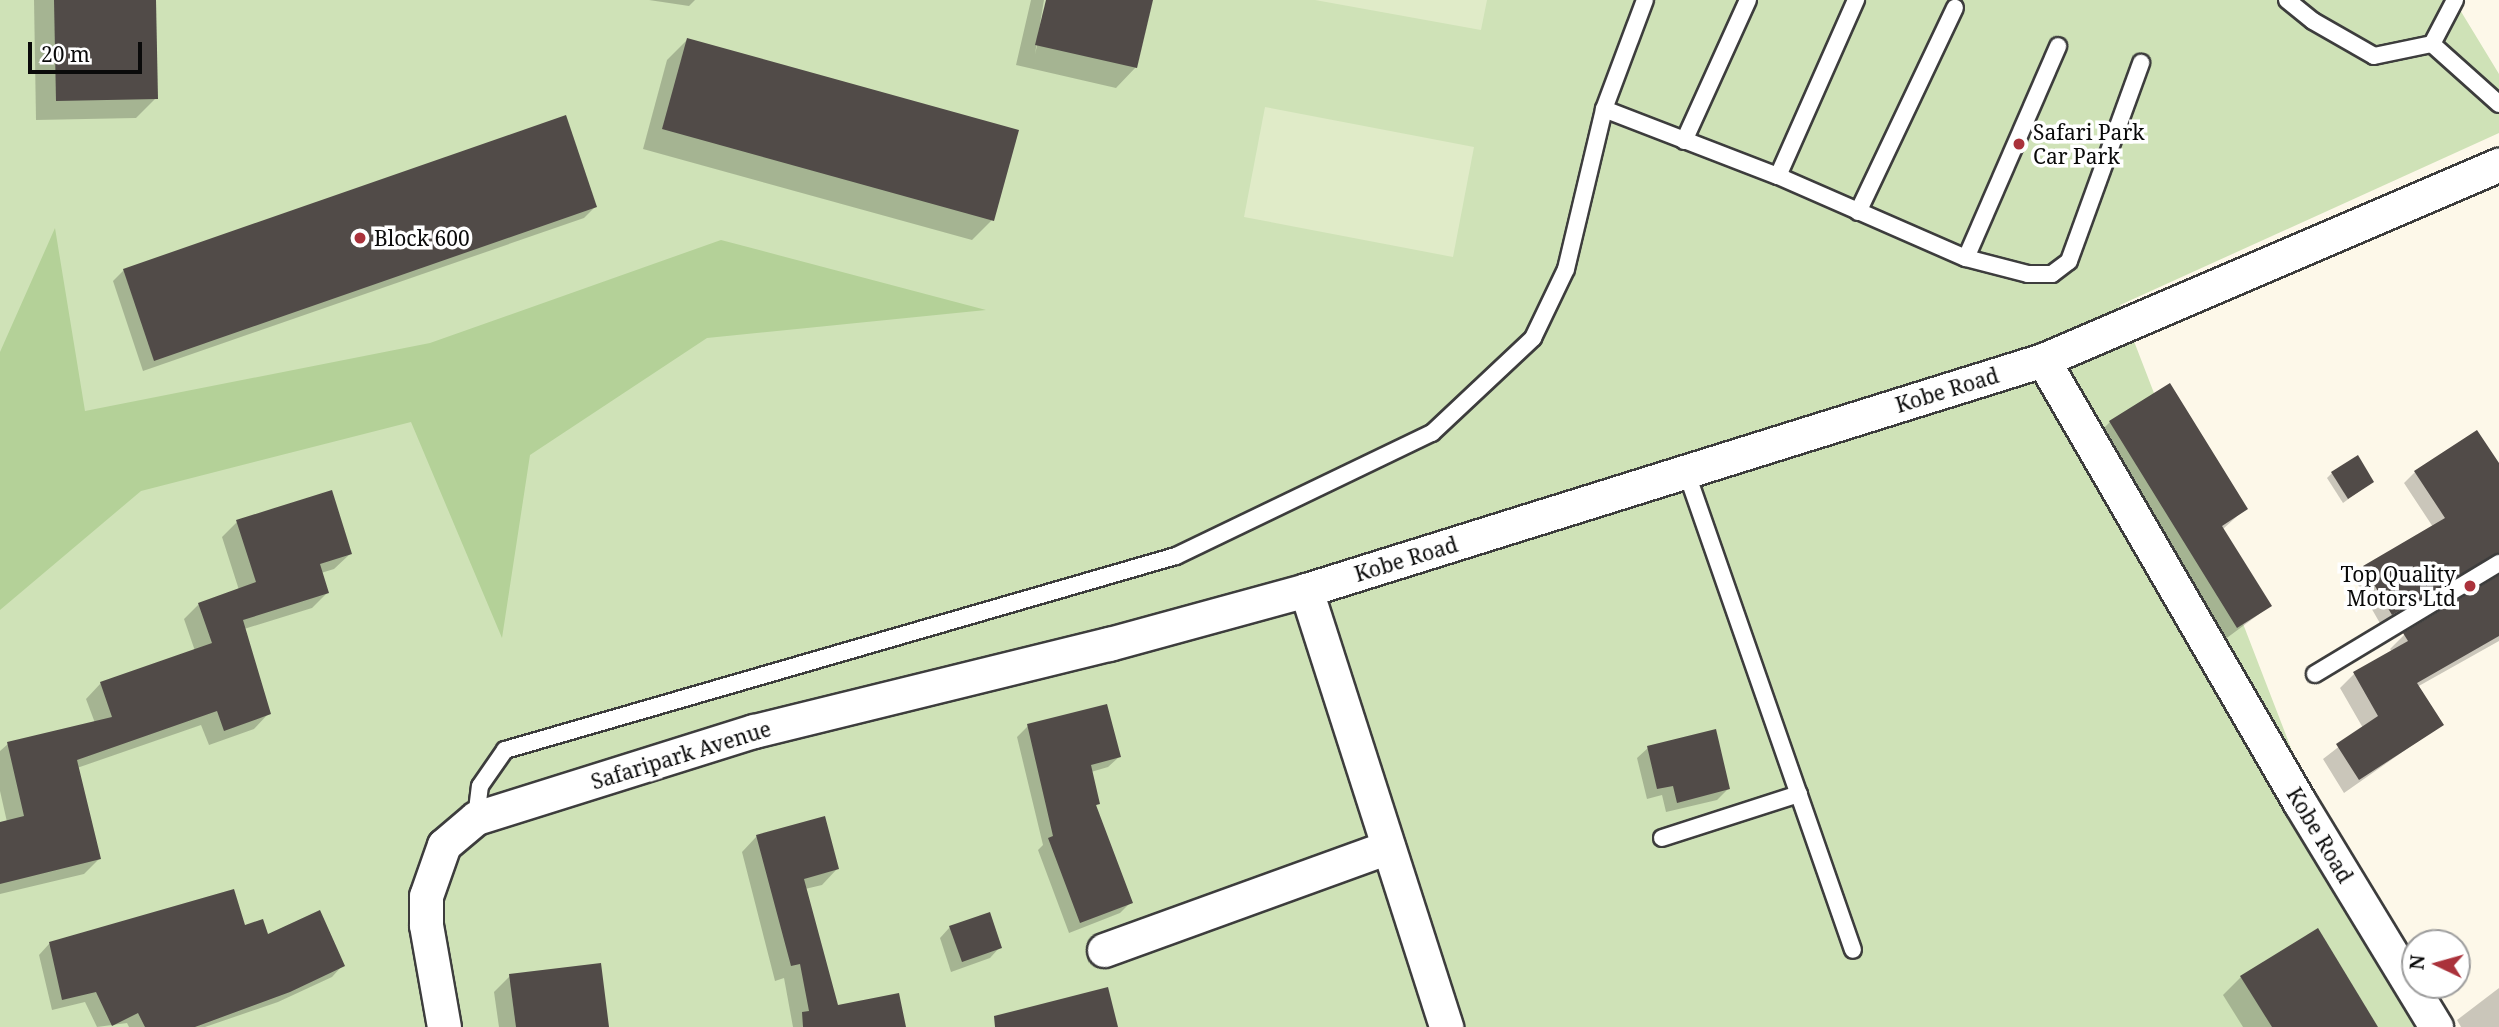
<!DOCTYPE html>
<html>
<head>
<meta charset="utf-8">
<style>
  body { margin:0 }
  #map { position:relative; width:2499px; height:1027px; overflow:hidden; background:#fdf8e9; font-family:"Noto Serif",serif }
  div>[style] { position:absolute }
  .green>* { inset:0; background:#cfe2b7 }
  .forest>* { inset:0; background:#b4d198 }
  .pitch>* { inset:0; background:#e0ebc8 }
  .shadow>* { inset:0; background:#0003 }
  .building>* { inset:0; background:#514b48 }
  .roads { filter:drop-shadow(2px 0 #3d3d3d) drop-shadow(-2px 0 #3d3d3d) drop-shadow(0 2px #3d3d3d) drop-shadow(0 -2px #3d3d3d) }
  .service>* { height:16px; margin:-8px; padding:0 8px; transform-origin:8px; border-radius:8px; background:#fff }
  .minor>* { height:33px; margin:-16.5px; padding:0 16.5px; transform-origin:16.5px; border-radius:16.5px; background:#fff }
  .dots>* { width:19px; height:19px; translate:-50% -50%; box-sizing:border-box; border:4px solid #fff; border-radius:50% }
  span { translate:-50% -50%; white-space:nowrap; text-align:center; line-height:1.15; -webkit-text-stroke:7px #fff; paint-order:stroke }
  .poi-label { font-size:21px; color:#0a0a0a }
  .left { translate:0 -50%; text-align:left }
  .right { translate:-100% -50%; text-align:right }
  .street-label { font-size:21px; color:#0a0a0a }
  .north { position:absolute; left:2401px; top:929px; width:70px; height:70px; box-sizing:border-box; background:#fff; border:2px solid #9d9d9d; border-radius:50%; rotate:275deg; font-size:19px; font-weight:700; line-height:28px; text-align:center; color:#0a0a0a }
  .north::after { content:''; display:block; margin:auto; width:24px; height:32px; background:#aa323b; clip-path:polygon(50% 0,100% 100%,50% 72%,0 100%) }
  .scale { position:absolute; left:28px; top:42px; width:114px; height:32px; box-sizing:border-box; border:4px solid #0a0a0a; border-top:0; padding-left:9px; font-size:21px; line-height:24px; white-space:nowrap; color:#0a0a0a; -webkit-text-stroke:5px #fff; paint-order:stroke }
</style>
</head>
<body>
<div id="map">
  <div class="green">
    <i style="clip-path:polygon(0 0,2454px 0,2499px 74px,2499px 133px,2120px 305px,2335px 862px,2439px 1027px,0 1027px)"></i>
  </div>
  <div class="forest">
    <i style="clip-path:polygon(55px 228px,85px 411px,430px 343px,721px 240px,986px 310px,707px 338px,530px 455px,502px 638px,411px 422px,141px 491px,0 610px,0 352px)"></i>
  </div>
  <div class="pitch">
    <i style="clip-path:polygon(1315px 0,1487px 0,1481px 30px)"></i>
    <i style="clip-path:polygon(1265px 107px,1474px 147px,1453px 257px,1244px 217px)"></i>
  </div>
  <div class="shadow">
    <i style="clip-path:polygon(34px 0,154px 0,156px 98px,136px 118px,36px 120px)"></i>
    <i style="clip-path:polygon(649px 0,695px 0,689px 6px)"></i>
    <i style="clip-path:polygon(1031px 0,1044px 0,1035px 54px,1048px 0,1152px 0,1136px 67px,1116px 88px,1016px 65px)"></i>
    <i style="clip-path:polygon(687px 40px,992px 220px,972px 240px,643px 149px,667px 60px)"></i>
    <i style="clip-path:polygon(595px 207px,584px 218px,143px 371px,113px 281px,124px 270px)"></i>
    <i style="clip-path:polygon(2110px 422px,2245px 509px,2223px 529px,2270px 606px,2220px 643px,2094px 438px)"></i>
    <i style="clip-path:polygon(2499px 466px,2499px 525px,2491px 554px,2381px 625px,2354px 578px,2433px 527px,2404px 483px,2415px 472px)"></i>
    <i style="clip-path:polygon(2332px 473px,2372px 482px,2343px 503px,2327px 478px)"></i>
    <i style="clip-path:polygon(237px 522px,350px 554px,334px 569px,321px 573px,327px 593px,312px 608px,244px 629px,269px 713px,254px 729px,209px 745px,201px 725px,77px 768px,99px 859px,84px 874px,0 894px,0 823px,7px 822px,0 791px,0 751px,8px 744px,95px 723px,86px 699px,101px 683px,195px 651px,184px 619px,199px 604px,239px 590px,222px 537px)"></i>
    <i style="clip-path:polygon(2499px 577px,2499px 641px,2417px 687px,2441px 725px,2344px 793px,2323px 759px,2363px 728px,2340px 688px,2354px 674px,2392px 652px,2390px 649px,2404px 635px)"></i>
    <i style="clip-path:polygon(1028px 726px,1119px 757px,1108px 767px,1091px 772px,1098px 803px,1095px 807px,1131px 902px,1120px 913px,1069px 933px,1038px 850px,1043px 845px,1017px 737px)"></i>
    <i style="clip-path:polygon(1648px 748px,1728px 789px,1717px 800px,1666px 812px,1662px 795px,1647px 799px,1637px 758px)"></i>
    <i style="clip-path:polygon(757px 836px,837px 869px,822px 885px,805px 889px,836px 1007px,904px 1027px,793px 1027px,784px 978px,775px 981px,742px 852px)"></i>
    <i style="clip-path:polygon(950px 927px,1000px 947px,990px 958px,951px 972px,940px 938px)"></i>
    <i style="clip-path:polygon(244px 928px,342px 966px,332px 977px,278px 1002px,205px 1027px,129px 1027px,127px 1023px,97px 1027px,85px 1002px,52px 1010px,39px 955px,49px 944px)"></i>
    <i style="clip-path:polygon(510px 976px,607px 1027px,499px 1027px,494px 992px)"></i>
    <i style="clip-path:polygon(2241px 977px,2376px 1027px,2243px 1027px,2223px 995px)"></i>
    <i style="clip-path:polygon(2499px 988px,2499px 1027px,2461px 1027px,2457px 1020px)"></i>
  </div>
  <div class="building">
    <i style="clip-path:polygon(54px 0,156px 0,158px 99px,56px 101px)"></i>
    <i style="clip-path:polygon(1046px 0,1153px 0,1137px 68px,1035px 45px)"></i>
    <i style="clip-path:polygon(687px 38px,1019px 130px,994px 221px,662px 129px)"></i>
    <i style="clip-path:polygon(566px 115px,597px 207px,154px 361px,123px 269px)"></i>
    <i style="clip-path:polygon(2170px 383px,2248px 509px,2222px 526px,2272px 606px,2237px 628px,2109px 421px)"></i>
    <i style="clip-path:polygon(2477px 430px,2499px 463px,2499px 553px,2392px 615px,2363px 566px,2445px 518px,2414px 471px)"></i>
    <i style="clip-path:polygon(2358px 455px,2374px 482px,2348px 499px,2331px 472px)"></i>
    <i style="clip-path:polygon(332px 490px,352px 554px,320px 564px,329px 593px,243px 620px,271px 714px,224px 731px,217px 711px,77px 760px,101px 859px,0 884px,0 822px,24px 816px,7px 742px,112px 717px,100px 682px,212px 643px,198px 603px,256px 582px,236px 520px)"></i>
    <i style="clip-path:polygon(2499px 575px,2499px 636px,2417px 683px,2444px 725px,2359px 780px,2336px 744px,2378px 716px,2353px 672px,2408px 641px,2403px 633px)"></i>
    <i style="clip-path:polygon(1107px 704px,1121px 757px,1091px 765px,1100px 804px,1096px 805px,1133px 903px,1080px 923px,1048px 838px,1053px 836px,1027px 724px)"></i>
    <i style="clip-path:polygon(1716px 729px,1730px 789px,1677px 803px,1673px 786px,1657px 789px,1647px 746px)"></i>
    <i style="clip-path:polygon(825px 816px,839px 869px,804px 879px,838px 1005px,899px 993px,906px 1027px,803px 1027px,802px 1012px,809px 1011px,800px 964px,791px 966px,756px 835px)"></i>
    <i style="clip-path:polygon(234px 889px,245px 925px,263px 919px,268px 934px,320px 910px,345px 966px,290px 992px,195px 1027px,145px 1027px,138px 1013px,112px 1026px,96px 992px,62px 1000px,49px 942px)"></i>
    <i style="clip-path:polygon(990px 912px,1002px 948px,962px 962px,949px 926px)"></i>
    <i style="clip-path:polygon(2318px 928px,2378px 1027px,2272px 1027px,2240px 976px)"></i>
    <i style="clip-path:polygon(601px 963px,609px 1027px,516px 1027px,509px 974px)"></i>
    <i style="clip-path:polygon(1108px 987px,1118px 1027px,995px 1027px,994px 1016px)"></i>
  </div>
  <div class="roads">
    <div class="service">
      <i style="left:2287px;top:0;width:33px;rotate:39deg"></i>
      <i style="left:2313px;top:21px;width:70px;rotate:29.8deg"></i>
      <i style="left:2374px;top:56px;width:59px;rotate:-11.7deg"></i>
      <i style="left:2432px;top:44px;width:90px;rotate:41.8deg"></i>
      <i style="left:2432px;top:44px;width:50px;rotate:-62.4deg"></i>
      <i style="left:1604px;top:109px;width:186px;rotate:21.1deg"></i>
      <i style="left:1778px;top:176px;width:205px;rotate:23.6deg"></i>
      <i style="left:1966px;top:258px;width:64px;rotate:14.5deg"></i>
      <i style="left:2028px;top:274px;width:24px"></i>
      <i style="left:2052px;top:274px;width:21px;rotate:-37deg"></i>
      <i style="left:2069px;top:261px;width:211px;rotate:-70deg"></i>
      <i style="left:1684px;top:141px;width:155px;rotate:-65.6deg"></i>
      <i style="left:1778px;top:176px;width:193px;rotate:-66.1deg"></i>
      <i style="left:1858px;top:212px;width:226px;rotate:-64.6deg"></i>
      <i style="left:1966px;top:258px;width:231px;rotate:-66.5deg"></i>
      <i style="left:1686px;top:471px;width:507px;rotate:70.78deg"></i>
      <i style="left:2315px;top:674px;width:215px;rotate:-31.1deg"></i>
      <i style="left:476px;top:818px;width:32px;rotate:-83deg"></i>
      <i style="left:480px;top:786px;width:44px;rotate:-55.2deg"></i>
      <i style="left:505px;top:750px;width:698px;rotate:-16.13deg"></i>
      <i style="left:1176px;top:556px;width:284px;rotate:-25.7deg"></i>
      <i style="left:1432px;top:433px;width:139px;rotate:-43.2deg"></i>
      <i style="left:1533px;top:338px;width:76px;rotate:-64.4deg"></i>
      <i style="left:1566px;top:269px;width:164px;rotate:-76.6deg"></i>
      <i style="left:1604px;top:109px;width:116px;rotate:-69.4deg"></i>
      <i style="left:1662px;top:838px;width:144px;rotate:-17.8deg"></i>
    </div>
    <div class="minor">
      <i style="left:2043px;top:360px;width:512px;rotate:59.88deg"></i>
      <i style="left:2300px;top:803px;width:262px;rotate:58.7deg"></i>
      <i style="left:1306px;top:590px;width:459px;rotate:72.2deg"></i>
      <i style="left:1104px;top:950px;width:302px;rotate:-19.9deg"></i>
      <i style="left:444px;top:1027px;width:104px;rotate:-100deg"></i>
      <i style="left:426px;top:925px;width:29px;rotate:-90deg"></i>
      <i style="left:426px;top:896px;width:54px;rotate:-70.6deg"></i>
      <i style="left:444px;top:845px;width:42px;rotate:-40.2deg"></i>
      <i style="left:476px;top:818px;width:291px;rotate:-17.4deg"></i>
      <i style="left:754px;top:731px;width:366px;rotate:-13.8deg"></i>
      <i style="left:1109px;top:644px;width:204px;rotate:-15.3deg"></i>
      <i style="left:1306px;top:590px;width:772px;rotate:-17.33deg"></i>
      <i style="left:2043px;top:360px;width:496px;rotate:-23.2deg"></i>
    </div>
  </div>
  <div class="dots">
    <i style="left:2019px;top:144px;background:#aa323b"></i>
    <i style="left:360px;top:238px;background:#aa323b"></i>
    <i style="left:2470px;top:586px;background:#aa323b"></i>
  </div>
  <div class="poi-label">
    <span class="left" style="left:2033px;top:144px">Safari Park<br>Car Park</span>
    <span class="left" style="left:374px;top:238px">Block 600</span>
    <span class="right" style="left:2456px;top:586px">Top Quality<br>Motors Ltd</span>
  </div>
  <div class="street-label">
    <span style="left:1947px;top:390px;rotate:-17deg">Kobe Road</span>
    <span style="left:1406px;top:559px;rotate:-17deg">Kobe Road</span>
    <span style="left:681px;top:755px;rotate:-17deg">Safaripark Avenue</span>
    <span style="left:2320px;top:835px;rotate:59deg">Kobe Road</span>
  </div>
  <div class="north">N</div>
  <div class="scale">20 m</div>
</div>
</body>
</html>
